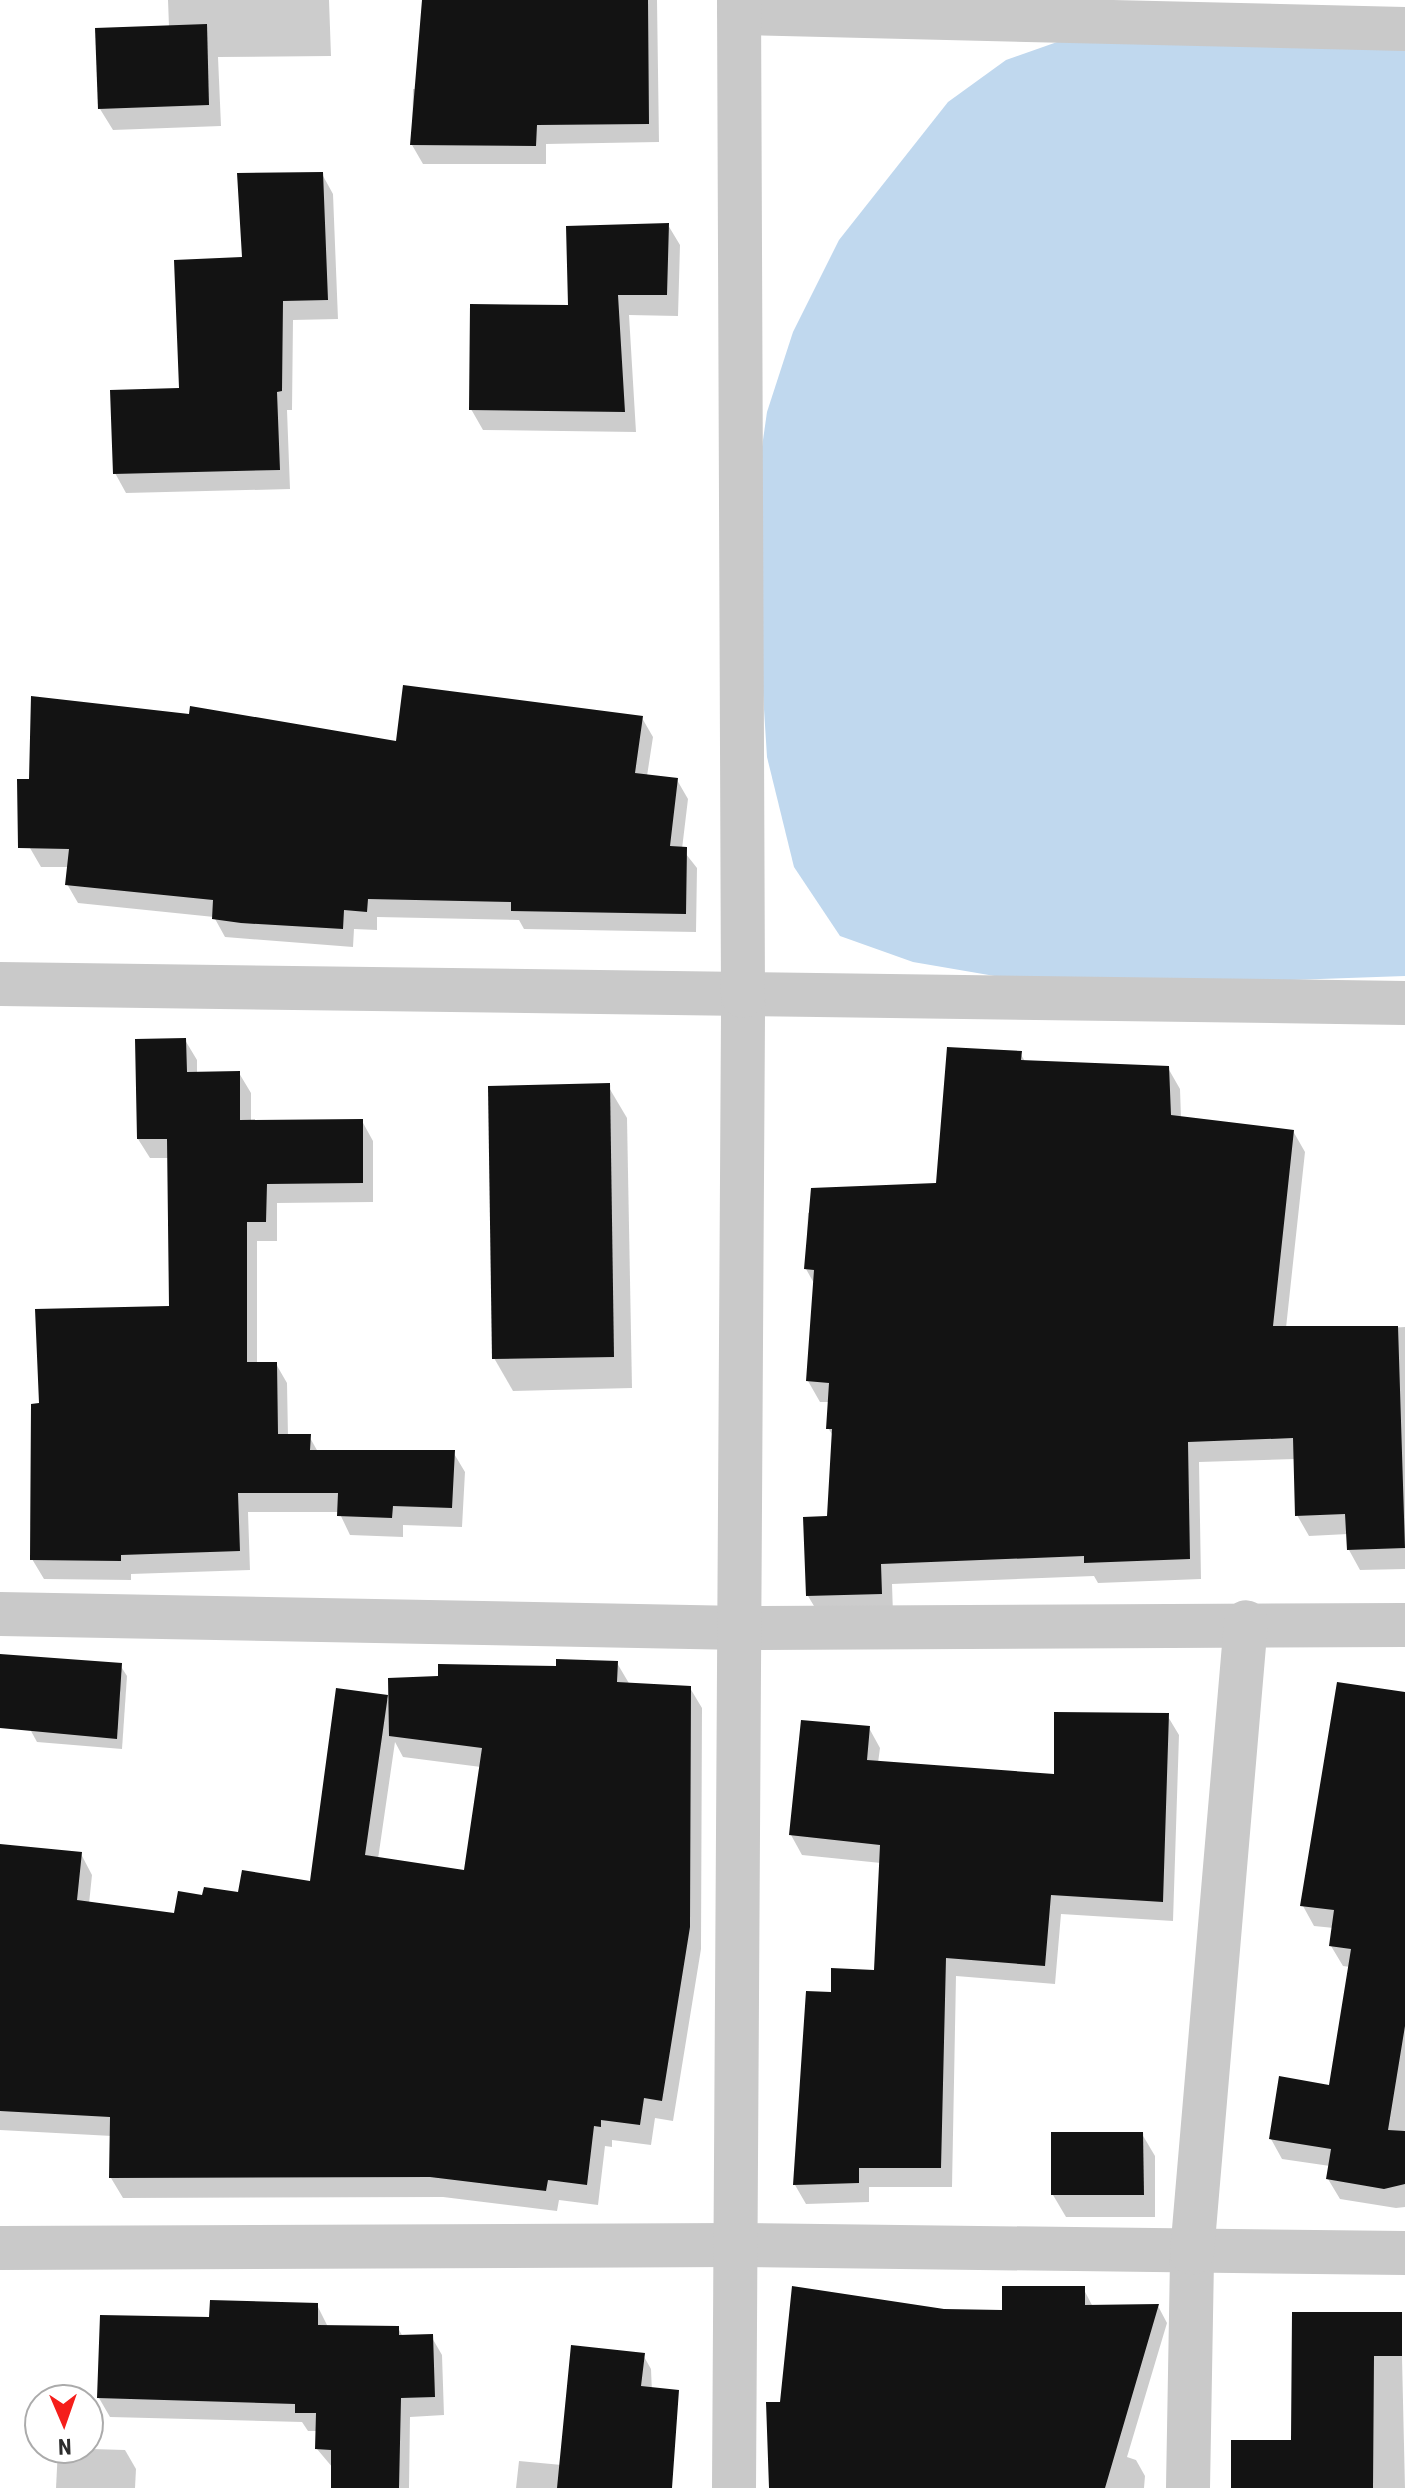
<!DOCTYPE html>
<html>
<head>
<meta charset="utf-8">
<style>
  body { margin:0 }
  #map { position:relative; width:1405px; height:2488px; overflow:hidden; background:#fff; font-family:"Roboto Condensed",sans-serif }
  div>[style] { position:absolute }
  .water>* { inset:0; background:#c0d8ee }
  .shadow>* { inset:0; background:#0003 }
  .building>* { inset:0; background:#131313 }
  .minor>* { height:44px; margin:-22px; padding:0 22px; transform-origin:22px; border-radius:22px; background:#c9c9c9 }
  span { translate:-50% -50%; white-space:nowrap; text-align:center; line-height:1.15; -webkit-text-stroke:8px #fff; paint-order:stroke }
  .north { position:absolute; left:24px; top:2384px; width:80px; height:80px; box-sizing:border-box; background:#fff; border:2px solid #ababab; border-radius:50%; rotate:178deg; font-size:22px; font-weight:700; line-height:32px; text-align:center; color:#2c2c2c }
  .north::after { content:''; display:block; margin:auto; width:28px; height:36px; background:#f51e1b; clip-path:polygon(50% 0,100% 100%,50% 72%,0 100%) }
</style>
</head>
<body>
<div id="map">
  <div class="water">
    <i style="clip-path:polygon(1077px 35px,1405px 46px,1405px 976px,1065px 988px,913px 962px,840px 936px,794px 867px,767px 757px,752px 517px,767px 412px,793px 332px,839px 240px,948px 102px,1006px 60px)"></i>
  </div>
  <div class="shadow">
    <i style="clip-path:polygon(168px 0,329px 0,331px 56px,218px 57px,221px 126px,113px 130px,100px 109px,169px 27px)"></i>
    <i style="clip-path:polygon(424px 0,657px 0,659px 142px,546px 144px,546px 164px,423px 164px,412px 145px,413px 89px,421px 89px)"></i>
    <i style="clip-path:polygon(322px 174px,333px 194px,338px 319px,293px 320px,292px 410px,287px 410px,290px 489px,126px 493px,115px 473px,181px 390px,244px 259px)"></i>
    <i style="clip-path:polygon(668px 225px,680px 245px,678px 316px,629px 315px,636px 432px,483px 430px,471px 409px,570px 307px)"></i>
    <i style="clip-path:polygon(642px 718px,653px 737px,647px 776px,677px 780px,688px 799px,682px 849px,697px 868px,696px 932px,524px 929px,519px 920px,377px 917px,377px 930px,354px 929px,353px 947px,225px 937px,214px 917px,78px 903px,67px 884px,69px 867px,41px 867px,30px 848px,398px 743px)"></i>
    <i style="clip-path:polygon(185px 1040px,197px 1060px,197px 1074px,239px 1073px,251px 1093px,251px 1122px,362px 1121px,373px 1141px,373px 1202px,277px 1203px,277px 1241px,257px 1241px,257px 1364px,276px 1364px,287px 1383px,288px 1436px,309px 1436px,318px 1452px,453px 1452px,465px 1472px,462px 1527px,403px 1525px,403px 1537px,350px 1535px,339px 1512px,248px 1512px,250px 1570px,131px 1574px,131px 1580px,44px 1579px,32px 1559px,171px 1308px,169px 1158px,150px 1158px,138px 1139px)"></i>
    <i style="clip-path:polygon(1020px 1053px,1026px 1063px,1168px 1068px,1180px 1089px,1181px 1118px,1293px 1131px,1305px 1152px,1286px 1328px,1321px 1332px,1405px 1327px,1405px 1569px,1360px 1570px,1349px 1550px,1348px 1534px,1309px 1536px,1297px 1515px,1295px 1459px,1199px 1462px,1201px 1579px,1098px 1583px,1094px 1576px,892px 1584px,893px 1614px,820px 1616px,808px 1596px,829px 1518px,834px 1437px,828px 1428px,830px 1402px,820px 1402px,808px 1381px,815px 1285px,806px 1269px,808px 1213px,938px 1185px)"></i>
    <i style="clip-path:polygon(608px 1086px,627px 1118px,632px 1388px,513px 1391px,494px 1358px)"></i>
    <i style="clip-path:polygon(evenodd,617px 1663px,630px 1685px,690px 1688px,702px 1708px,701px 1949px,673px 2121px,655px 2118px,651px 2145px,612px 2140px,612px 2147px,605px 2146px,598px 2205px,559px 2200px,557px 2211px,443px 2197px,123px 2198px,111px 2178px,112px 2136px,0 2130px,0 1871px,81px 1854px,92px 1875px,89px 1904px,176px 1915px,204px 1898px,312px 1883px,386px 1697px,390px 1704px,558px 1668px,617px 1663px,395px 1742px,403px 1757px,481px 1767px,466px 1872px,378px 1859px,395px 1742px)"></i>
    <i style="clip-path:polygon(120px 1665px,127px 1676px,122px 1749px,37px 1742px,31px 1731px)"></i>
    <i style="clip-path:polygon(1405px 1694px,1405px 2207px,1396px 2208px,1340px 2199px,1328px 2179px,1330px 2166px,1282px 2159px,1271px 2139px,1331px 2087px,1350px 1967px,1343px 1966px,1331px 1946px,1334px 1928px,1314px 1926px,1303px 1906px)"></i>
    <i style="clip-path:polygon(1167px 1715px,1179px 1735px,1173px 1921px,1061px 1914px,1055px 1984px,956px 1976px,952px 2187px,869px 2187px,869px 2202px,806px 2204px,795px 2185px,833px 1994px,876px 1972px,881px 1863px,802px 1855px,791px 1835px,869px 1728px,880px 1748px,878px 1763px,1056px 1776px)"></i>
    <i style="clip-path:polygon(1142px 2134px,1155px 2156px,1155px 2217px,1066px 2217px,1053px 2195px)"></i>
    <i style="clip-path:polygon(1083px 2288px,1093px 2307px,1158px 2306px,1167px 2323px,1127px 2457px,1136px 2460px,1145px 2476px,1144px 2488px,789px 2488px,944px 2311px,1005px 2312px)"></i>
    <i style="clip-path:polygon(317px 2305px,328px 2327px,398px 2328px,403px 2337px,431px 2336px,442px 2355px,444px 2415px,410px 2417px,409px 2488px,333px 2488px,333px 2468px,317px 2449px,317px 2431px,308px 2431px,302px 2422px,110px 2417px,99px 2398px,211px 2319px)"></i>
    <i style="clip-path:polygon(1401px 2314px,1405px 2488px,1233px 2488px,1293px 2442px)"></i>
    <i style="clip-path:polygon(643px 2355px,651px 2369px,656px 2488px,516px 2488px,519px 2461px,562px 2465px)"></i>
    <i style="clip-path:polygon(58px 2448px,125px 2450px,136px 2469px,135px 2488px,56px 2488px)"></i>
  </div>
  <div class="building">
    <i style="clip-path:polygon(422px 0,648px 0,649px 124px,537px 125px,536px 146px,410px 145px)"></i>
    <i style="clip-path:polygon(207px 24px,209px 105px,98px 109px,95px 28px)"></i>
    <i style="clip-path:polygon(323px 172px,328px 300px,283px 301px,282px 391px,277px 392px,280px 470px,113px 474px,110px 390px,179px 388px,174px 260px,242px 257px,237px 173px)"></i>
    <i style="clip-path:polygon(669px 223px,667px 295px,618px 295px,625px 412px,469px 410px,470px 304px,568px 305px,566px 226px)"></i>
    <i style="clip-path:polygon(403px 685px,643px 716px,635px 773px,678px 778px,670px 846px,687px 847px,686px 914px,511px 911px,511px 902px,368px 899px,367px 912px,344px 910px,343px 929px,241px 923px,212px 919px,213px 900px,65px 885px,69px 849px,18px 848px,17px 779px,29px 779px,31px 696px,189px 714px,190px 706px,396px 741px)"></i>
    <i style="clip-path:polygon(186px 1038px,187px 1072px,240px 1071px,240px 1120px,363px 1119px,363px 1183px,267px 1184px,266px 1222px,247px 1222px,247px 1362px,277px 1362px,278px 1434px,311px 1434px,310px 1450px,455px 1450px,452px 1508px,393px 1506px,392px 1518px,337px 1516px,338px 1493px,238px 1493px,240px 1551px,121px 1555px,121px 1561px,30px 1560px,31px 1404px,39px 1403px,35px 1309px,169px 1306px,167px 1139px,137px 1139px,135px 1039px)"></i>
    <i style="clip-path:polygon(947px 1047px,1022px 1051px,1021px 1060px,1169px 1066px,1171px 1115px,1294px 1130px,1273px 1326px,1398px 1326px,1405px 1548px,1347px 1550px,1345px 1514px,1295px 1516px,1293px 1438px,1188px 1442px,1190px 1559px,1084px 1563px,1084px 1556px,881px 1564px,882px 1594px,806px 1596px,803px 1517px,827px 1516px,832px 1429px,826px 1429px,829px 1383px,806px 1381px,814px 1270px,804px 1269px,811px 1188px,936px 1183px)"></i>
    <i style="clip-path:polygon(610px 1083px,614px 1357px,492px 1359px,488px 1086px)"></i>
    <i style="clip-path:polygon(0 1654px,122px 1663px,117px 1739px,0 1728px)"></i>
    <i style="clip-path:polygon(556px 1659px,618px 1661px,617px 1682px,691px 1686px,690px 1927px,662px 2101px,644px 2098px,640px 2125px,601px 2120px,601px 2127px,594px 2126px,587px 2185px,548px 2180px,546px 2191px,430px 2177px,109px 2178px,110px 2117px,0 2111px,0 1844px,82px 1852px,77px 1900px,174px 1913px,178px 1891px,202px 1895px,204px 1887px,238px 1892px,242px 1870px,310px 1881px,336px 1688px,388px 1695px,365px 1855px,464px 1870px,482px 1748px,389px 1736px,388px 1678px,438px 1676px,438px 1664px,556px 1666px)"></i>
    <i style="clip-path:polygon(1337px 1682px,1405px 1692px,1405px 2026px,1388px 2130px,1405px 2131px,1405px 2184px,1384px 2189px,1326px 2179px,1331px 2149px,1269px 2139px,1279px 2076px,1329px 2085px,1351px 1949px,1329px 1946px,1334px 1910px,1300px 1906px)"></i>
    <i style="clip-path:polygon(1054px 1712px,1169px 1713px,1163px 1902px,1051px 1895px,1045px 1966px,946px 1958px,941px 2168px,859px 2168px,859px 2183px,793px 2185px,806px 1991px,831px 1992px,831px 1968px,874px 1970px,880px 1845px,789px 1835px,801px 1720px,870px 1726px,867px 1760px,1054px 1774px)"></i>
    <i style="clip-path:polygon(1051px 2132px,1143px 2132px,1144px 2195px,1051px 2195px)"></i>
    <i style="clip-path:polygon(792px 2286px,944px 2309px,1002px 2310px,1002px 2286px,1085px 2286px,1085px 2305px,1159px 2304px,1105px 2488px,769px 2488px,766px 2402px,780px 2402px)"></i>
    <i style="clip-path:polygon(210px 2300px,318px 2303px,318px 2325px,399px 2326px,399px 2335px,433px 2334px,435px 2397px,401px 2398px,399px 2488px,331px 2488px,331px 2450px,315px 2449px,316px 2413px,295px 2413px,295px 2404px,97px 2398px,100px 2315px,209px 2317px)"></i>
    <i style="clip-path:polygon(1292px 2312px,1402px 2312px,1402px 2356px,1374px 2356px,1373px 2488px,1231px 2488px,1231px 2440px,1291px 2440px)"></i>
    <i style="clip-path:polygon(571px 2345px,645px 2353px,641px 2386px,679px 2390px,672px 2488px,557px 2488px)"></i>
  </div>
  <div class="minor">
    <i style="left:739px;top:13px;width:666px;rotate:1.38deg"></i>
    <i style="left:0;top:984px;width:1405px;rotate:0.77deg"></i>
    <i style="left:0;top:1614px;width:742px;rotate:1.08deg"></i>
    <i style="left:742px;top:1628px;width:663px;rotate:-0.26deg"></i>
    <i style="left:0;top:2248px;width:736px;rotate:-0.23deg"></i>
    <i style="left:736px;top:2245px;width:669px;rotate:0.69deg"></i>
    <i style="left:734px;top:2488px;width:1492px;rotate:-89.65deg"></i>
    <i style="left:743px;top:996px;width:996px;rotate:-90.23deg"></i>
    <i style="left:1188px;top:2488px;width:235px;rotate:-89deg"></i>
    <i style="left:1192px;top:2253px;width:633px;rotate:-85.11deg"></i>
  </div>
  <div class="north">N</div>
</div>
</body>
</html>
